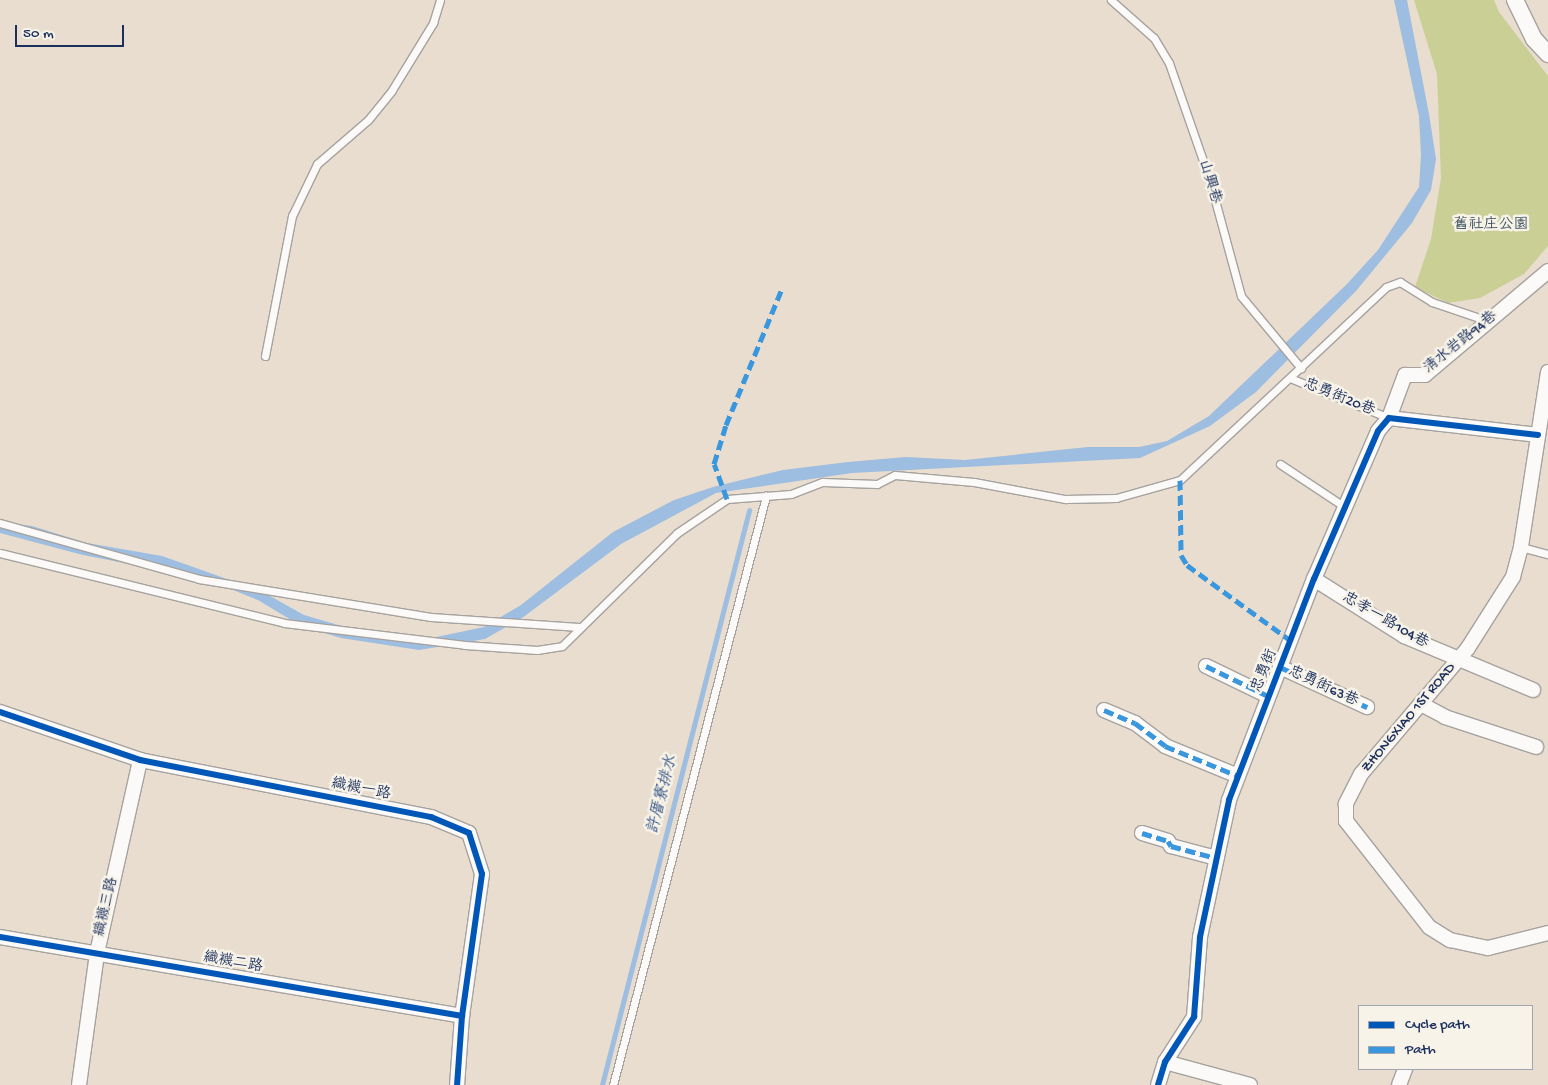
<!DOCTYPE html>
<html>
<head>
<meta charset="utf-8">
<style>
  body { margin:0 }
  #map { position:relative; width:1548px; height:1085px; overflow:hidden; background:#e8ddce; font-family:"Gochi Hand","LXGW WenKai TC",sans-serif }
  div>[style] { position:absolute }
  .green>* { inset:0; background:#cacf95 }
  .water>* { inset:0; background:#9dbde1 }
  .stream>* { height:4.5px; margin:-2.25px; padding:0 2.25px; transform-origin:2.25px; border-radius:2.25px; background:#9dbde1 }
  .roads { filter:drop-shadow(1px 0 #a5a29f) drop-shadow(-1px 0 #a5a29f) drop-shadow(0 1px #a5a29f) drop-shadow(0 -1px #a5a29f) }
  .service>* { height:7px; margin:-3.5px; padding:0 3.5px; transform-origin:3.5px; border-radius:3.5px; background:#fcfaf8 }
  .minor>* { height:14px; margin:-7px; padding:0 7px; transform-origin:7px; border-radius:7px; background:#fcfaf8 }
  .tertiary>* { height:16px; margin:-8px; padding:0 8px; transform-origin:8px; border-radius:8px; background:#fcfaf8 }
  .quiet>* { height:5px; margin-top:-2.5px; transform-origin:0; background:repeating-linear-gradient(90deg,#3a97de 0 10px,transparent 0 15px) }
  .cycleway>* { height:6px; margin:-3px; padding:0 3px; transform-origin:3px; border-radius:3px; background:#0057b8 }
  span { translate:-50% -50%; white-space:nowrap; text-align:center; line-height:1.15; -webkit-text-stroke:5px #f7f3e8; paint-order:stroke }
  .street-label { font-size:15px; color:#1b2f5e }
  .park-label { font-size:15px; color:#405460 }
  .water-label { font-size:16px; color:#385588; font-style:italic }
  .legend { position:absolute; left:1358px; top:1005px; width:175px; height:65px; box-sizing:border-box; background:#f7f3e8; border:1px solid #9fa5b1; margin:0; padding:6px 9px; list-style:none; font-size:15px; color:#1b2f5e }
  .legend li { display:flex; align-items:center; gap:10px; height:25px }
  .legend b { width:25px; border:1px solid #9fa5b1 }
  .scale { position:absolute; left:15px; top:25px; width:109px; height:22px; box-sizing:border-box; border:2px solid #1b2f5e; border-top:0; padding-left:6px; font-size:15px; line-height:18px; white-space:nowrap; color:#1b2f5e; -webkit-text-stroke:4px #f7f3e8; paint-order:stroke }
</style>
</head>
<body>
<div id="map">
  <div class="green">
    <i style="clip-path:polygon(1414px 0,1494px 0,1499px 12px,1548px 76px,1548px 246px,1524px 274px,1480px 298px,1448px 303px,1415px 287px,1431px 239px,1441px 178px,1437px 74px)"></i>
  </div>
  <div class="water">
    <i style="clip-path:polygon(1394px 0,1407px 0,1429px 114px,1436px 159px,1431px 190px,1412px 223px,1356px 291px,1256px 392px,1210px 426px,1140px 458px,852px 473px,716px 493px,621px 544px,522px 618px,485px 639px,419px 650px,341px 638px,301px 626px,258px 600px,206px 579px,83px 555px,0 533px,0 522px,32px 526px,87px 543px,162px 556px,261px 591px,304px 615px,345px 627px,422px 640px,484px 627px,521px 605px,613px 532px,674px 500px,713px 487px,783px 470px,848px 462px,906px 457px,965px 460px,1088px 447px,1139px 447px,1167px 441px,1209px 416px,1347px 284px,1378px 250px,1419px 187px,1421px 155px,1419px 116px)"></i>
  </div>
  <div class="stream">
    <i style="left:602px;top:1085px;width:593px;rotate:-75.64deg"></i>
  </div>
  <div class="roads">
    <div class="service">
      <i style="left:1111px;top:0;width:57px;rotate:41.5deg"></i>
      <i style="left:1154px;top:38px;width:29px;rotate:59deg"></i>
      <i style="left:1169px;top:63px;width:122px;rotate:70.8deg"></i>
      <i style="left:1209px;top:178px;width:122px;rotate:74.8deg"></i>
      <i style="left:1241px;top:296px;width:94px;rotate:50.2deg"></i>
      <i style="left:265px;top:356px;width:143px;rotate:-79.1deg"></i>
      <i style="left:292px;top:216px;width:58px;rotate:-64.3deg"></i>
      <i style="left:317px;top:164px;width:67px;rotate:-40.8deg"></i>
      <i style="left:368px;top:120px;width:38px;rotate:-51deg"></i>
      <i style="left:392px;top:90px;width:79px;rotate:-58.5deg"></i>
      <i style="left:433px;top:23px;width:24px;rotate:-73deg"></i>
      <i style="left:1290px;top:378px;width:107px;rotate:22deg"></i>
      <i style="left:1280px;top:464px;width:78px;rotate:33.5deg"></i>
      <i style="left:0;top:523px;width:207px;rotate:15.7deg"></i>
      <i style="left:199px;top:579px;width:235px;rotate:9.3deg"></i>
      <i style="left:431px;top:617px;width:148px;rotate:3.9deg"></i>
      <i style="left:1521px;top:547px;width:28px;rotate:15deg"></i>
      <i style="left:0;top:553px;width:292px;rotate:13.8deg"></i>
      <i style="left:284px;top:623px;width:182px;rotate:6.9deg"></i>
      <i style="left:465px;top:645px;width:72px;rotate:4deg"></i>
      <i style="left:537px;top:650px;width:25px;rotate:-9deg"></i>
      <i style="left:562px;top:646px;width:161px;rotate:-44.5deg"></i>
      <i style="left:677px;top:533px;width:60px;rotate:-34.2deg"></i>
      <i style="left:727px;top:499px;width:64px;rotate:-4.5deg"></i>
      <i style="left:791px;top:494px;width:34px;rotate:-21deg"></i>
      <i style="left:823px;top:482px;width:54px;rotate:2.1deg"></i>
      <i style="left:877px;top:484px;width:20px;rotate:-27deg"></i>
      <i style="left:895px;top:475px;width:79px;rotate:5.1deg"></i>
      <i style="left:974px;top:482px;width:93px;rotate:10.6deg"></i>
      <i style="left:1065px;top:499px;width:51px;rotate:-1.1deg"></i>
      <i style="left:1116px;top:498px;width:66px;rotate:-15.7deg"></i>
      <i style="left:1180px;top:480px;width:282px;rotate:-43.1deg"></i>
      <i style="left:1386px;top:287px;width:15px;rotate:-20deg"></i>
      <i style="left:1400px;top:282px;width:38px;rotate:32deg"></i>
      <i style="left:1432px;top:302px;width:59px;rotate:18.7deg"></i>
      <i style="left:613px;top:1085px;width:609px;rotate:-75.44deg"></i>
    </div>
    <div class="minor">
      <i style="left:1548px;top:372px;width:177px;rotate:98.8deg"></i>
      <i style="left:1521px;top:547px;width:31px;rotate:105deg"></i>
      <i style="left:1513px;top:577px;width:84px;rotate:122.4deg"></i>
      <i style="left:1468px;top:648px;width:165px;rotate:130.3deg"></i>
      <i style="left:1361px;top:774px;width:34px;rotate:117deg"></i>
      <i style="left:1346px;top:804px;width:17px;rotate:90deg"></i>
      <i style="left:1346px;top:821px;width:135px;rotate:51.9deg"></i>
      <i style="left:1429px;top:927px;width:25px;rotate:32deg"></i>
      <i style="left:1450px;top:940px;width:39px;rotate:12deg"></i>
      <i style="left:1488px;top:948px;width:62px;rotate:-14deg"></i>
      <i style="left:1389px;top:418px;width:46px;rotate:-69.6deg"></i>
      <i style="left:1405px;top:375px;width:20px"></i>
      <i style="left:1425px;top:375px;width:161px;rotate:-40.2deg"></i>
      <i style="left:1314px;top:579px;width:107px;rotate:32.3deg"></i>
      <i style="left:1404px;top:636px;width:140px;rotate:22.7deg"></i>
      <i style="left:1206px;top:666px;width:69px;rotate:25.8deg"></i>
      <i style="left:1280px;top:667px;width:96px;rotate:24.7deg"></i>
      <i style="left:1421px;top:704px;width:27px;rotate:28deg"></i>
      <i style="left:1445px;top:717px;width:96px;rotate:18.2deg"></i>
      <i style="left:1104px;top:710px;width:34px;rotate:23deg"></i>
      <i style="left:1135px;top:723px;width:38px;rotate:37deg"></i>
      <i style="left:1165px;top:746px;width:79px;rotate:22.3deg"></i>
      <i style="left:0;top:712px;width:148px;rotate:18.9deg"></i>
      <i style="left:140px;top:760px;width:297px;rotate:11.1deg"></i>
      <i style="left:431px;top:817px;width:41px;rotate:22.8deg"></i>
      <i style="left:469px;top:833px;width:43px;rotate:72.4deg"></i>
      <i style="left:482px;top:874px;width:143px;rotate:98deg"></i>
      <i style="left:462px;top:1016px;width:69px;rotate:94.1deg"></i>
      <i style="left:1142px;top:833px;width:27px;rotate:17deg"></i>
      <i style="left:1168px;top:841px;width:6px;rotate:59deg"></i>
      <i style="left:1171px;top:846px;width:47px;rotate:14.9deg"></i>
      <i style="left:0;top:937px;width:469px;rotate:9.7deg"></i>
      <i style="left:1165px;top:1062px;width:88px;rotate:15.1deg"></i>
      <i style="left:79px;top:1085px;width:133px;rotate:-82.2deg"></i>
      <i style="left:97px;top:953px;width:198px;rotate:-77.4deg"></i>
      <i style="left:1158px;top:1085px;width:24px;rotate:-73deg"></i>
      <i style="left:1165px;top:1062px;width:54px;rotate:-57.2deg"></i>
      <i style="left:1194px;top:1017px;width:80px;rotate:-85.7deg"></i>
      <i style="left:1200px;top:937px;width:140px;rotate:-78deg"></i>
      <i style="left:1229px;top:800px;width:237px;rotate:-69deg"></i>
      <i style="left:1314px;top:579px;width:161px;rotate:-66.6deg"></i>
      <i style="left:1378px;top:431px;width:17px;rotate:-50deg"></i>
      <i style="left:1389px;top:418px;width:150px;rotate:6.5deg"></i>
      <i style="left:1399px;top:1085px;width:17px;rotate:-69deg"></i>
    </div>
    <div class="tertiary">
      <i style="left:1515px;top:0;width:43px;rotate:64deg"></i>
      <i style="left:1534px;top:39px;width:21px;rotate:47deg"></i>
    </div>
  </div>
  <div class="quiet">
    <i style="left:1180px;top:480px;width:75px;rotate:89.2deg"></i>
    <i style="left:1181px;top:555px;width:12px;rotate:59deg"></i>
    <i style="left:1187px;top:565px;width:127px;rotate:36.1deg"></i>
    <i style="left:727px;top:499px;width:37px;rotate:-110deg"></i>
    <i style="left:714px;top:464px;width:41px;rotate:-72.9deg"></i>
    <i style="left:726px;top:425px;width:145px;rotate:-67.7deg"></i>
    <i style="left:1206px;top:666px;width:69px;rotate:25.8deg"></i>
    <i style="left:1280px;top:667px;width:96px;rotate:24.7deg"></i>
    <i style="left:1104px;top:710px;width:34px;rotate:23deg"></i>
    <i style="left:1135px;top:723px;width:38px;rotate:37deg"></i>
    <i style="left:1165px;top:746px;width:79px;rotate:22.3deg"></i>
    <i style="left:1142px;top:833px;width:27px;rotate:17deg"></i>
    <i style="left:1168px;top:841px;width:6px;rotate:59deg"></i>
    <i style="left:1171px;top:846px;width:47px;rotate:14.9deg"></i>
  </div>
  <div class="cycleway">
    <i style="left:0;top:712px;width:148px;rotate:18.9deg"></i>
    <i style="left:140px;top:760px;width:297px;rotate:11.1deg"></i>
    <i style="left:431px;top:817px;width:41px;rotate:22.8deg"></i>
    <i style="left:469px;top:833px;width:43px;rotate:72.4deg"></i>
    <i style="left:482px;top:874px;width:143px;rotate:98deg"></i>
    <i style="left:462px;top:1016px;width:69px;rotate:94.1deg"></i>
    <i style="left:0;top:937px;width:469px;rotate:9.7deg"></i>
    <i style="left:1158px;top:1085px;width:24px;rotate:-73deg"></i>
    <i style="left:1165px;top:1062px;width:54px;rotate:-57.2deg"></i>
    <i style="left:1194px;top:1017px;width:80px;rotate:-85.7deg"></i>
    <i style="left:1200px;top:937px;width:140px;rotate:-78deg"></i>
    <i style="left:1229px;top:800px;width:237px;rotate:-69deg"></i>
    <i style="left:1314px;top:579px;width:161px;rotate:-66.6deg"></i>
    <i style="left:1378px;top:431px;width:17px;rotate:-50deg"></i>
    <i style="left:1389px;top:418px;width:150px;rotate:6.5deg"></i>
  </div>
  <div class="street-label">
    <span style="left:1209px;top:182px;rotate:73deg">山興巷</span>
    <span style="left:1461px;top:343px;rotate:-39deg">清水岩路94巷</span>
    <span style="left:1339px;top:398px;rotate:22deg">忠勇街20巷</span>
    <span style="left:1385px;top:621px;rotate:30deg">忠孝一路104巷</span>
    <span style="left:1265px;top:671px;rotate:-68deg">忠勇街</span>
    <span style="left:1323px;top:687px;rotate:25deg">忠勇街63巷</span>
    <span style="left:1409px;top:718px;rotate:-50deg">ZHONGXIAO 1ST ROAD</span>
    <span style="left:361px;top:790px;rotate:11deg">織襪一路</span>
    <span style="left:107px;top:907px;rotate:-77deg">織襪三路</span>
    <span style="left:233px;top:963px;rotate:10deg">織襪二路</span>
  </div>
  <div class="park-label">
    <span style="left:1491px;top:226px">舊社庄公園</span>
  </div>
  <div class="water-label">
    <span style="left:664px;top:795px;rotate:-76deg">許厝寮排水</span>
  </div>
  <ul class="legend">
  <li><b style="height:6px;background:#0057b8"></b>Cycle path</li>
  <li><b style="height:6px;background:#3a97de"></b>Path</li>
  </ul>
  <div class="scale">50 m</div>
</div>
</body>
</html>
